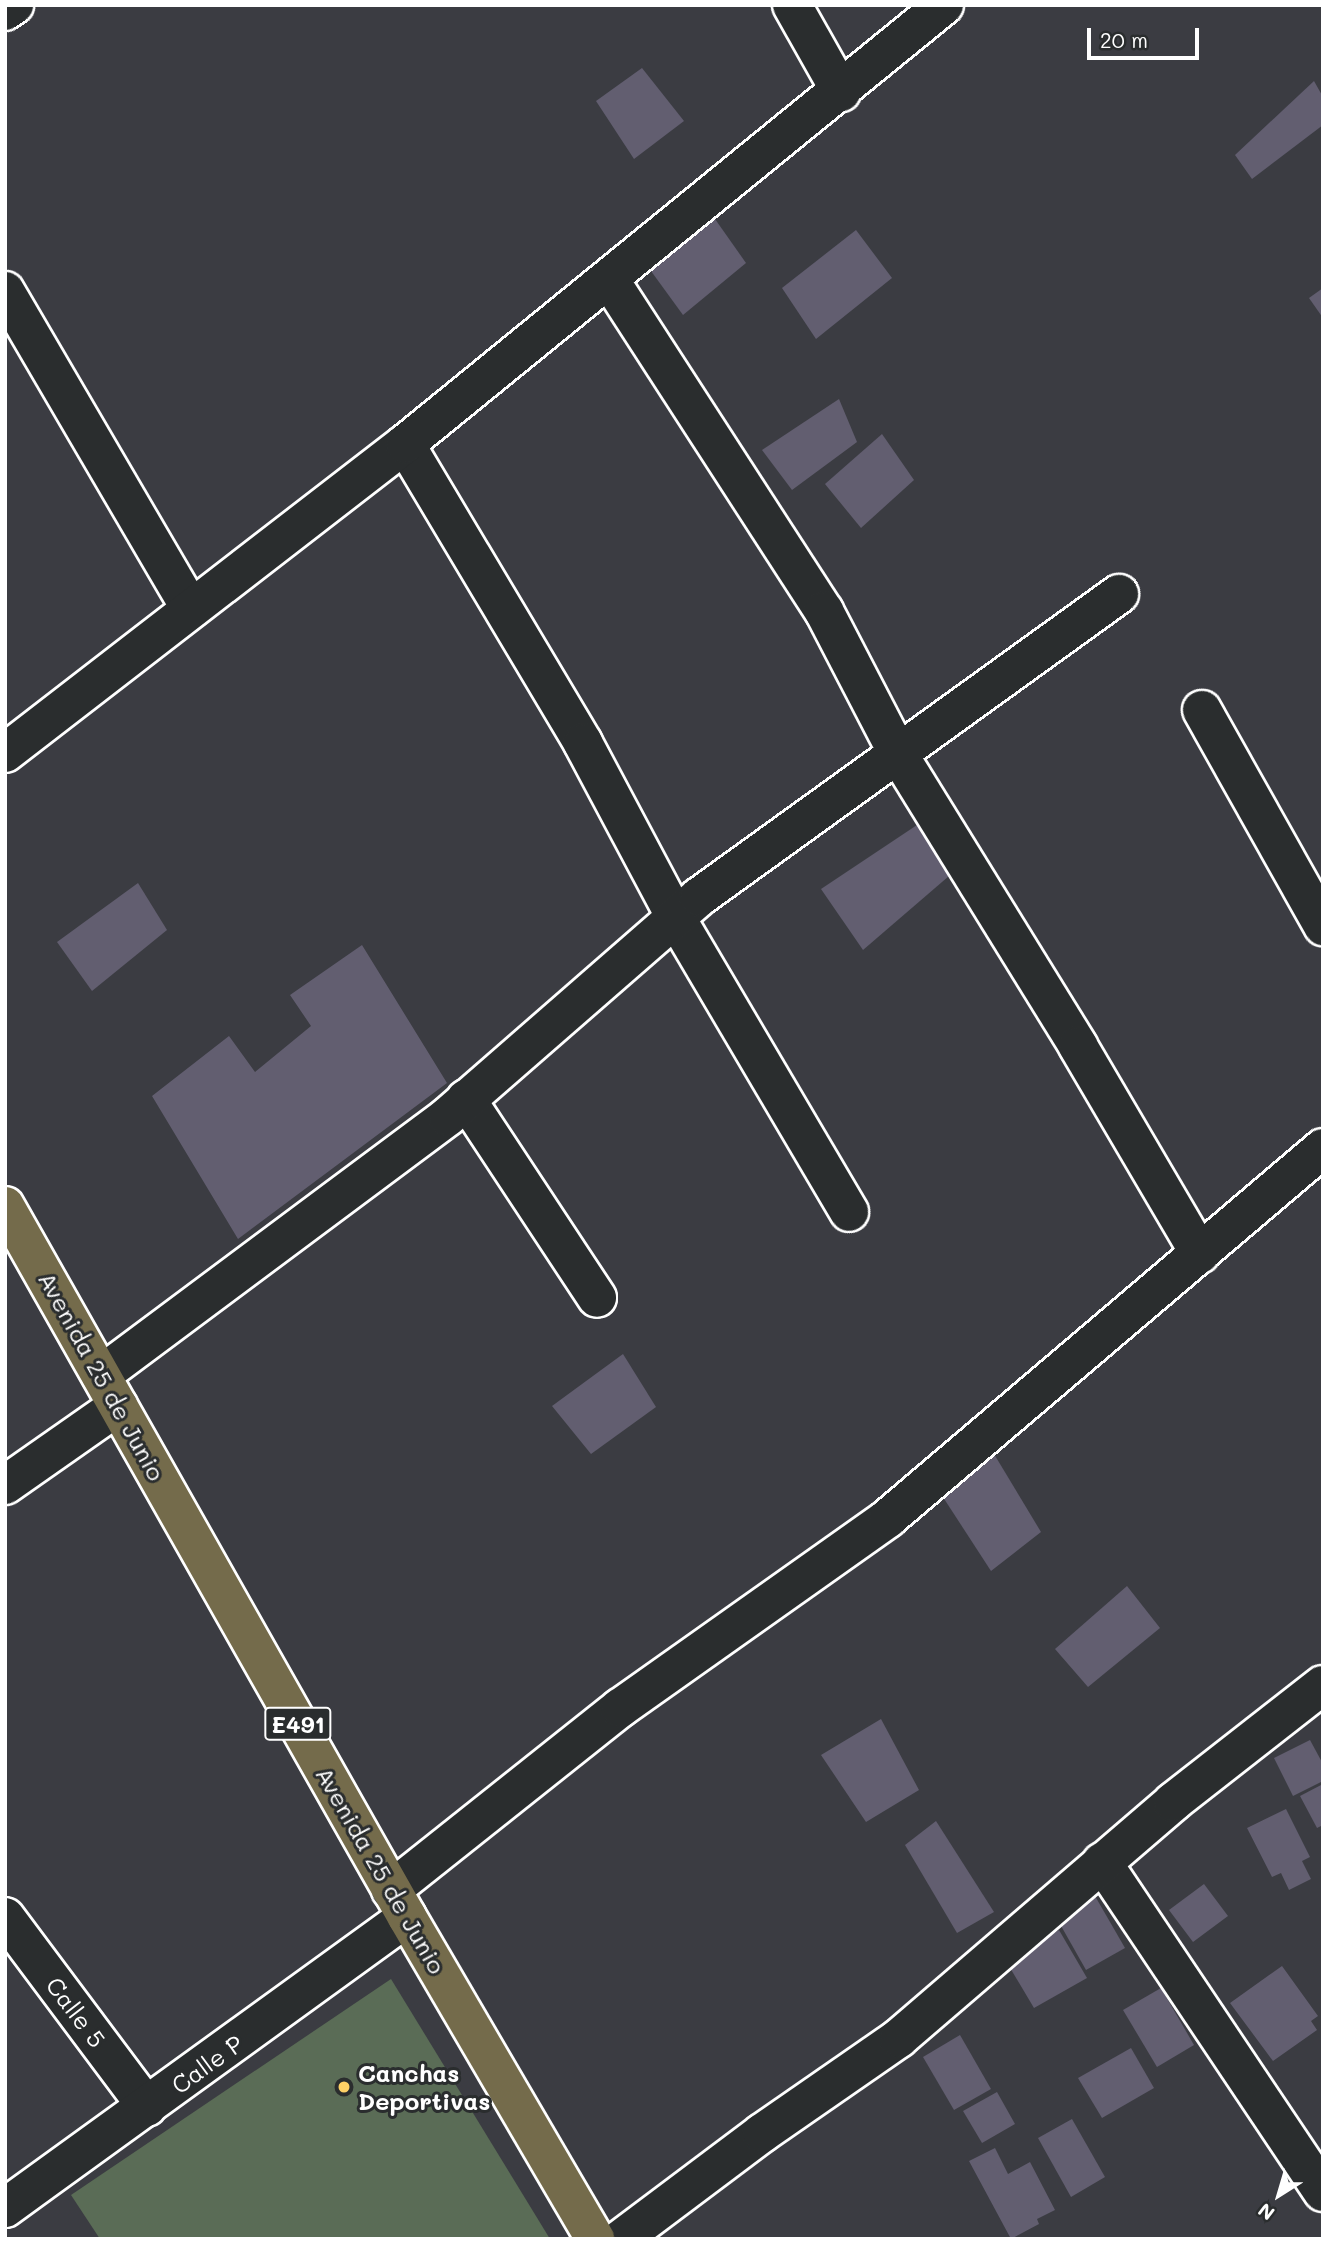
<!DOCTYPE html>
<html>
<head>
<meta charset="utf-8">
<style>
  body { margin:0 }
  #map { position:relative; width:1328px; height:2244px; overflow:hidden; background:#3b3c42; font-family:Mali,sans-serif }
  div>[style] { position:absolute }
  .green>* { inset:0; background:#5a6c56 }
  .building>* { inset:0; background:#625e70 }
  .roads { filter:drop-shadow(2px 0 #fff) drop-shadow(-2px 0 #fff) drop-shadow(0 2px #fff) drop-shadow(0 -2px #fff) }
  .minor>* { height:38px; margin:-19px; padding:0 19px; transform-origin:19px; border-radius:19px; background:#2a2d2e }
  .trunk>* { height:38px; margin:-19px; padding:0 19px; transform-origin:19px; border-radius:19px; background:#746b4b }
  .dots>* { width:19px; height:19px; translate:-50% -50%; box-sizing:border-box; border:4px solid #2a2d2e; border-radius:50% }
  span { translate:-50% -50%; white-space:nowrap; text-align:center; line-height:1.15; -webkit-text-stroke:6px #2a2d2e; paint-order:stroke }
  .shield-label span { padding:2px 5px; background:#2a2d2e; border:2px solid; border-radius:5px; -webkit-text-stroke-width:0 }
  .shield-label { font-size:23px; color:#fff; font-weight:700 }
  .street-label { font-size:24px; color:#fff }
  .poi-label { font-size:24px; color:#fff; font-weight:700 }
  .left { translate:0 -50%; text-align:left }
  .frame { position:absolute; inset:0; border:7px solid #fff; pointer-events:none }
  .north { position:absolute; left:1244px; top:2160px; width:70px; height:70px; -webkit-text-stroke:5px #2a2d2e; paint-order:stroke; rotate:217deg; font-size:19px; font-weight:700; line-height:28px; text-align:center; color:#fff }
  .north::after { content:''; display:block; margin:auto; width:24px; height:32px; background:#fff; clip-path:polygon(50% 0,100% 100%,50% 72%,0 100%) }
  .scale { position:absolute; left:1087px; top:28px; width:112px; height:32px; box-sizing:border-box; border:4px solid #fff; border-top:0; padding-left:9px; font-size:21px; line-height:24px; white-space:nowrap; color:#fff; -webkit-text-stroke:5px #2a2d2e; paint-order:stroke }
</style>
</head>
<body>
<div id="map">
  <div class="green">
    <i style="clip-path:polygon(391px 1979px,550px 2239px,100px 2239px,71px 2195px)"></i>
  </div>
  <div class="building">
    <i style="clip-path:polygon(642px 68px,684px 121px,634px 159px,596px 101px)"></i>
    <i style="clip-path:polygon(1314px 81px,1323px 97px,1323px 125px,1252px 179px,1235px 155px)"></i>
    <i style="clip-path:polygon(715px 219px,746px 263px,683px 315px,643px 260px)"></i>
    <i style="clip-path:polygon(856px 230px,892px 278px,816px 339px,782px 288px)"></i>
    <i style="clip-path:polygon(1323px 288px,1323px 318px,1309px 298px)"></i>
    <i style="clip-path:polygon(839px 399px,857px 442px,792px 490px,762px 450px)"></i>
    <i style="clip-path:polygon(882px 434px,914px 480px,861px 528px,825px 484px)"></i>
    <i style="clip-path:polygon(926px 819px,949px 876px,863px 950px,821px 889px)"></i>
    <i style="clip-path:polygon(138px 883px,167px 930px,92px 991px,57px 942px)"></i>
    <i style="clip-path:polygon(362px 945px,447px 1083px,238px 1239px,152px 1096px,229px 1036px,255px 1072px,311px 1026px,290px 995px)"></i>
    <i style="clip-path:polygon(623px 1354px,656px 1407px,591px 1454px,552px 1406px)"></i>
    <i style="clip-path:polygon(994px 1454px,1041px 1532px,991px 1571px,939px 1491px)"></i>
    <i style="clip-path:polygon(1127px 1586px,1160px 1628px,1088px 1687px,1055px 1649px)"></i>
    <i style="clip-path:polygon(881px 1719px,919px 1790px,866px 1822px,821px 1755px)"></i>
    <i style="clip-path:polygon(1310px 1740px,1323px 1764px,1323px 1781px,1293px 1796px,1274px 1758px)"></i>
    <i style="clip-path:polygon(1323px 1784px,1323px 1825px,1317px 1828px,1300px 1796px)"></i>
    <i style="clip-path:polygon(1286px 1809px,1310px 1857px,1302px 1861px,1311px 1879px,1289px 1890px,1281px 1873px,1272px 1877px,1247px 1828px)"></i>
    <i style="clip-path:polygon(936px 1821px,994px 1912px,957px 1933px,905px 1845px)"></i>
    <i style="clip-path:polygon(1204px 1884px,1228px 1916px,1193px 1942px,1169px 1910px)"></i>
    <i style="clip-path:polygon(1095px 1896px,1125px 1948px,1086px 1970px,1056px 1917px)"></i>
    <i style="clip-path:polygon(1059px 1930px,1087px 1978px,1034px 2008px,1006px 1961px)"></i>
    <i style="clip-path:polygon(1282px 1966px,1318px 2016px,1311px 2021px,1317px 2030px,1273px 2061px,1230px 2003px)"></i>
    <i style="clip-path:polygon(1161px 1988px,1194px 2045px,1157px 2067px,1123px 2010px)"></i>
    <i style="clip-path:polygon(960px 2035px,991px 2089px,954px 2110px,923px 2057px)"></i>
    <i style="clip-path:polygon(1131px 2048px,1154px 2088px,1102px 2118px,1078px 2078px)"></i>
    <i style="clip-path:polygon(997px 2092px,1015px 2124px,982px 2143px,963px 2111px)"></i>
    <i style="clip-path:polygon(1072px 2119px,1105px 2177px,1071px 2197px,1038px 2138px)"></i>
    <i style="clip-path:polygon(995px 2148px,1008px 2174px,1030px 2162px,1055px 2210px,1037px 2219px,1039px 2224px,1011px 2239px,969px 2161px)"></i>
  </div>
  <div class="roads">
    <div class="minor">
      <i style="left:792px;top:5px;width:100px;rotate:60.6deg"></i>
      <i style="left:5px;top:11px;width:11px;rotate:-34deg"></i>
      <i style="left:609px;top:279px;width:396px;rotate:57.1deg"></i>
      <i style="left:824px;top:611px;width:161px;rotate:62.6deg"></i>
      <i style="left:898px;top:754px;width:343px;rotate:58.3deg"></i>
      <i style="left:1078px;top:1046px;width:241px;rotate:59.6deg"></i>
      <i style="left:5px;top:291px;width:368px;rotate:59.7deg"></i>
      <i style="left:405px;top:444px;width:348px;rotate:59.2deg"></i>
      <i style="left:583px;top:743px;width:198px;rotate:62deg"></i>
      <i style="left:676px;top:918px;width:341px;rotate:59.5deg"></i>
      <i style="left:1202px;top:710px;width:248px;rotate:60.7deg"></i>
      <i style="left:5px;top:753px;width:505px;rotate:-37.69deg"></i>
      <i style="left:405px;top:444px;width:695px;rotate:-39.16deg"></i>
      <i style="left:466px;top:1099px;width:238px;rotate:56.6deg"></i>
      <i style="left:101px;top:1375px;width:433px;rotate:-36.7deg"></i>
      <i style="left:448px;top:1116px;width:333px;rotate:-41.1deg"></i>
      <i style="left:699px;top:897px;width:518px;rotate:-35.81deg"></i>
      <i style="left:5px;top:1485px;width:138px;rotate:-35deg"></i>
      <i style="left:1102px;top:1862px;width:397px;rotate:56.2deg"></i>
      <i style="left:391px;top:1890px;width:293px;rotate:-38.5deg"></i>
      <i style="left:620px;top:1708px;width:329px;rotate:-35.3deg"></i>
      <i style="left:888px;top:1518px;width:571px;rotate:-40.38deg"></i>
      <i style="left:5px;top:1917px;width:237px;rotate:53.2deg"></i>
      <i style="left:5px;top:2208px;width:496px;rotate:-35.9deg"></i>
      <i style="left:621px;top:2239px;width:176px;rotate:-36.9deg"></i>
      <i style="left:762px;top:2133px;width:167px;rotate:-34.7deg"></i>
      <i style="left:899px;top:2038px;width:362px;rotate:-40.7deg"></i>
      <i style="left:1173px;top:1802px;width:190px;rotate:-38deg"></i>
    </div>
    <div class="trunk">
      <i style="left:5px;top:1206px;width:817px;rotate:60.52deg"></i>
      <i style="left:407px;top:1917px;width:373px;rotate:59.7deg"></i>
    </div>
  </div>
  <div class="dots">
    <i style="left:344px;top:2087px;background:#ffd166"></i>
  </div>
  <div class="shield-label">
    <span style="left:298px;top:1724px">E491</span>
  </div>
  <div class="street-label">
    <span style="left:102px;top:1376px;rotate:61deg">Avenida 25 de Junio</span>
    <span style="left:381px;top:1870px;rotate:60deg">Avenida 25 de Junio</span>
    <span style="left:76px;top:2012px;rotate:53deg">Calle 5</span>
    <span style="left:207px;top:2064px;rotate:-36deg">Calle P</span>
  </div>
  <div class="poi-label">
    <span class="left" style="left:358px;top:2087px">Canchas<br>Deportivas</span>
  </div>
  <div class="frame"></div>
  <div class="north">N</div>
  <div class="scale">20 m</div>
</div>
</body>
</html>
